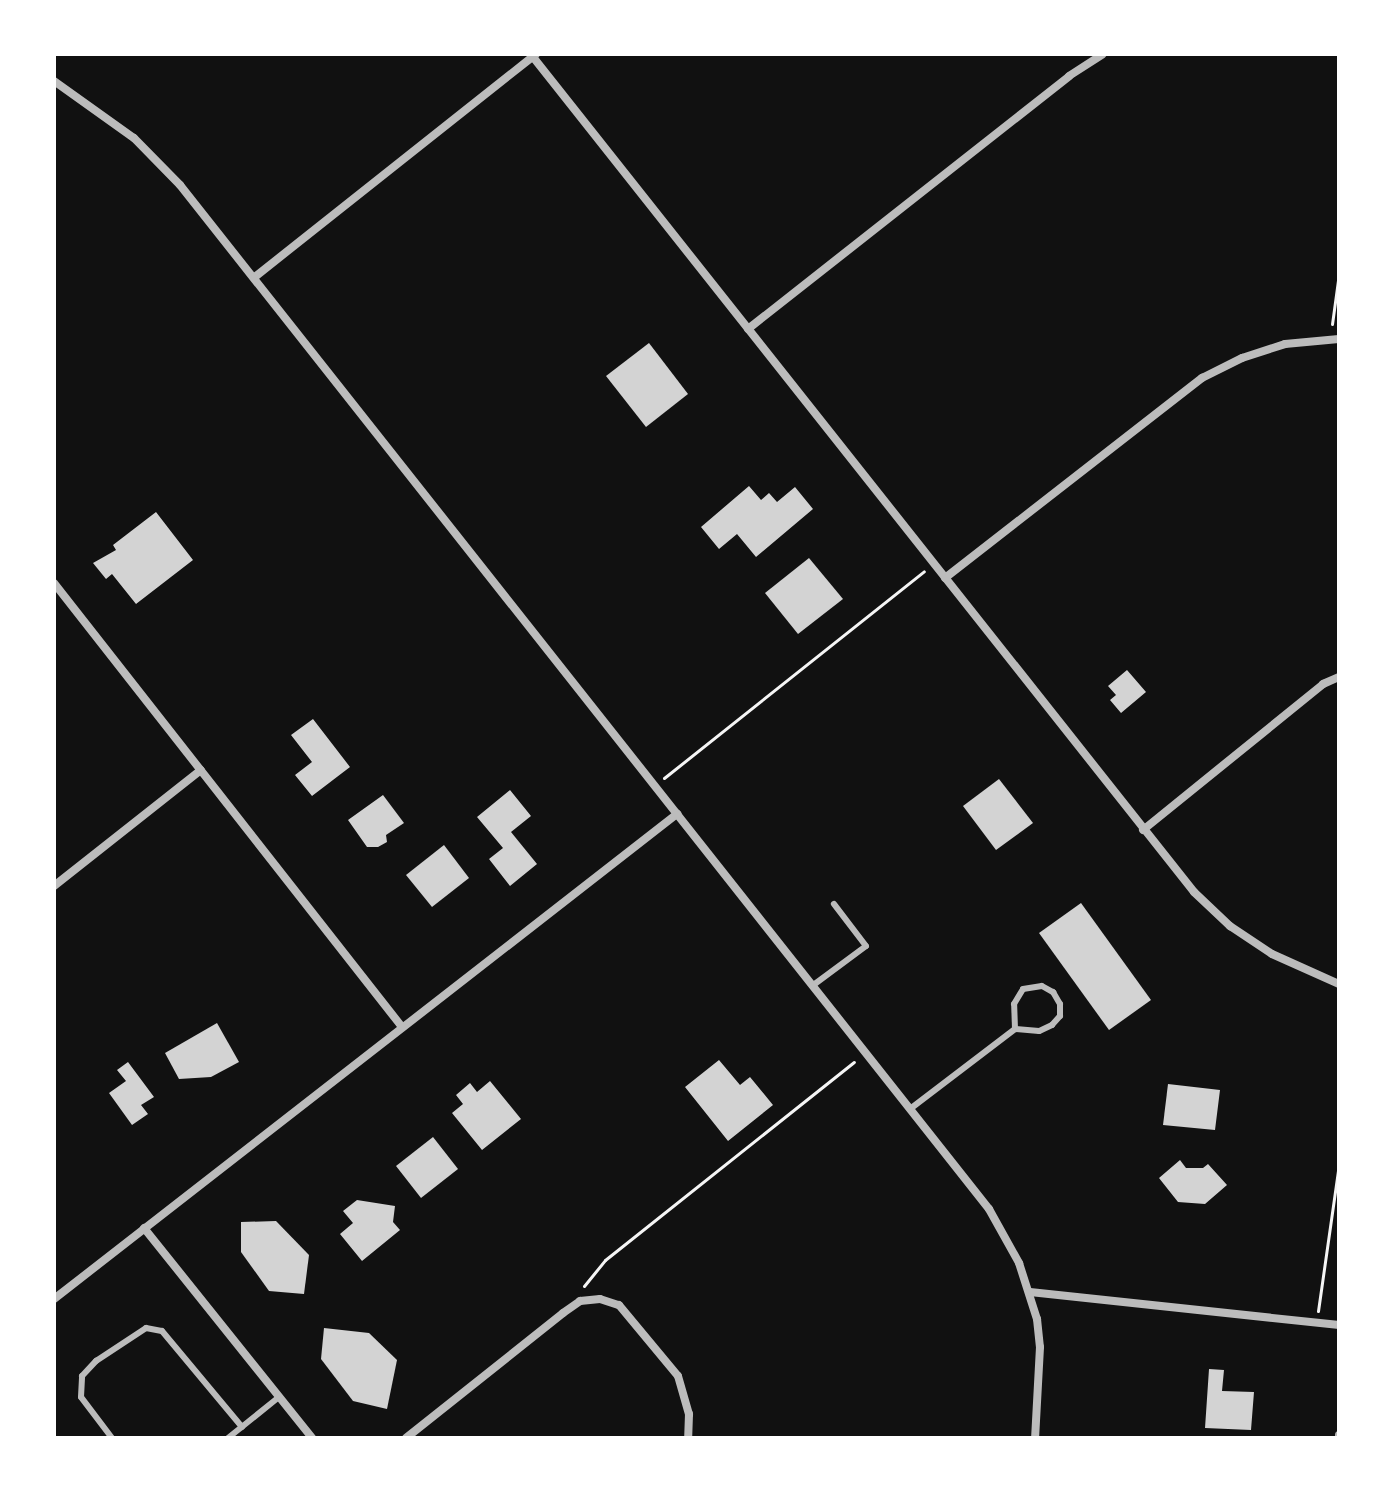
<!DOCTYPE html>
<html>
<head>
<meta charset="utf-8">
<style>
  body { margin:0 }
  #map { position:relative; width:1393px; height:1492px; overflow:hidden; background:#111; font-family:"Open Sans",sans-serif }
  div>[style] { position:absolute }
  .building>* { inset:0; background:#d3d3d3 }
  .path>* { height:3px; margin:-1.5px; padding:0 1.5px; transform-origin:1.5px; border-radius:1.5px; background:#f5f5f5 }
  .service>* { height:6px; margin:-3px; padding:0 3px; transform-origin:3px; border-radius:3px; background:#bcbcbc }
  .minor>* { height:8px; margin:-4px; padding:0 4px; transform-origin:4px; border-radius:4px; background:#bcbcbc }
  span { translate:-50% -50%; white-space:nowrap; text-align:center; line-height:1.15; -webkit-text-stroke:8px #fff; paint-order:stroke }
  .frame { position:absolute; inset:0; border:56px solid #fff; pointer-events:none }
</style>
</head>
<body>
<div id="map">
  <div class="building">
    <i style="clip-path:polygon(649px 343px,688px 394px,646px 427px,606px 376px)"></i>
    <i style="clip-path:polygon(749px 486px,761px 500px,769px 493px,777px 502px,795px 487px,813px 509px,756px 557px,737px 534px,719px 549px,701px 527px)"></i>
    <i style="clip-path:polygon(156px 512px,193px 560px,136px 604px,112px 574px,106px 579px,93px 563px,116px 550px,113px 545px)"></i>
    <i style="clip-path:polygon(809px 558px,843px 599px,798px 634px,765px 593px)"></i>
    <i style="clip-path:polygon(1127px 670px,1146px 692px,1121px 713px,1110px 700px,1116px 695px,1108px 686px)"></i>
    <i style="clip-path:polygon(313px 719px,350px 767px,312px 796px,295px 775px,312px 762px,291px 735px)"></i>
    <i style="clip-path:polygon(999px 779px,1033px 823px,996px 850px,963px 806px)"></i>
    <i style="clip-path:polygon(510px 790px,531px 816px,511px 832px,537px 864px,510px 886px,489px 859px,503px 848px,477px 817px)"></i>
    <i style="clip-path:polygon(383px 795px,404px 823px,386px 835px,387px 842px,378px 847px,367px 847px,348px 820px)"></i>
    <i style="clip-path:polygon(444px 845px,469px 878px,432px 907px,406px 875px)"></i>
    <i style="clip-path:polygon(1081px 903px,1151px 1000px,1109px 1030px,1039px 933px)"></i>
    <i style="clip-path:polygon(217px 1023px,239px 1062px,211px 1077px,179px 1079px,165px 1053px)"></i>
    <i style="clip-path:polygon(719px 1060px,740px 1085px,750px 1077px,773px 1105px,728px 1141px,685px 1087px)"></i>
    <i style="clip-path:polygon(128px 1062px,154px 1097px,141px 1105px,148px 1114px,132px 1125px,109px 1093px,126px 1081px,117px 1070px)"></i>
    <i style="clip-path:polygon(490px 1081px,521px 1119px,482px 1150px,452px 1113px,463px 1104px,456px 1095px,470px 1083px,477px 1092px)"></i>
    <i style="clip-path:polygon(1168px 1084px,1220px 1090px,1215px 1130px,1163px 1125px)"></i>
    <i style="clip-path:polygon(433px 1137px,458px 1169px,421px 1198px,396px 1166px)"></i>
    <i style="clip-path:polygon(1180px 1160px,1186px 1168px,1203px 1168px,1208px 1164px,1227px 1185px,1205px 1204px,1178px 1202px,1159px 1178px)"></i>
    <i style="clip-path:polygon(357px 1200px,395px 1206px,393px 1222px,400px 1230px,362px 1261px,340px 1234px,353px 1223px,343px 1211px)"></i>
    <i style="clip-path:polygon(276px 1221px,309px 1255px,304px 1294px,269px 1291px,241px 1252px,241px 1222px)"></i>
    <i style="clip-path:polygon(324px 1328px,369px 1333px,397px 1360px,387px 1409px,353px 1401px,321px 1359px)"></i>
    <i style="clip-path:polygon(1209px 1369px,1224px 1370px,1222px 1391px,1254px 1392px,1251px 1430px,1205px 1428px)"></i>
  </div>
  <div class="path">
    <i style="left:1332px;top:324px;width:51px;rotate:-82.2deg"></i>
    <i style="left:664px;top:778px;width:332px;rotate:-38.5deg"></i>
    <i style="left:584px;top:1286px;width:33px;rotate:-51deg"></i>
    <i style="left:605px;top:1260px;width:318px;rotate:-38.5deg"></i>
    <i style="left:1318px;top:1311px;width:148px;rotate:-81.9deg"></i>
  </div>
  <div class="service">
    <i style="left:812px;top:986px;width:67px;rotate:-36.5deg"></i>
    <i style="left:866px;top:946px;width:53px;rotate:-127.3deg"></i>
    <i style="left:910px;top:1109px;width:132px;rotate:-37.3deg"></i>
    <i style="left:1015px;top:1029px;width:25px;rotate:-92deg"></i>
    <i style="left:1014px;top:1004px;width:17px;rotate:-59deg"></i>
    <i style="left:1023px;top:989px;width:19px;rotate:-9deg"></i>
    <i style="left:1042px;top:986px;width:13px;rotate:29deg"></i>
    <i style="left:1053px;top:992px;width:14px;rotate:60deg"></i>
    <i style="left:1060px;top:1004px;width:12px;rotate:90deg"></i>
    <i style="left:1060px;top:1016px;width:12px;rotate:132deg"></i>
    <i style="left:1052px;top:1025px;width:14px;rotate:155deg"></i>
    <i style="left:1039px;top:1031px;width:24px;rotate:-175deg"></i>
    <i style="left:112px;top:1438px;width:51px;rotate:-127.1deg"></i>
    <i style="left:81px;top:1397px;width:21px;rotate:-87deg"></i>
    <i style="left:82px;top:1376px;width:21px;rotate:-47deg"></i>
    <i style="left:96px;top:1361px;width:60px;rotate:-33.4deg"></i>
    <i style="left:146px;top:1328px;width:16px;rotate:11deg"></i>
    <i style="left:162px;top:1331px;width:125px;rotate:50.2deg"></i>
    <i style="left:228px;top:1438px;width:65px;rotate:-38.8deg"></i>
  </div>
  <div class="minor">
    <i style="left:533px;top:57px;width:1065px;rotate:51.63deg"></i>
    <i style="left:1194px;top:892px;width:50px;rotate:43.4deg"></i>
    <i style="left:1230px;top:926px;width:50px;rotate:33.7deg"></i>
    <i style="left:1272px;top:954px;width:73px;rotate:24.1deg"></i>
    <i style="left:54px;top:81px;width:98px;rotate:35.5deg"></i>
    <i style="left:134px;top:138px;width:66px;rotate:45.6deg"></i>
    <i style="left:180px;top:185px;width:1305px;rotate:51.69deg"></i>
    <i style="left:989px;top:1209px;width:62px;rotate:60.9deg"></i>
    <i style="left:1019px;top:1263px;width:59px;rotate:72.2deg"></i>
    <i style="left:1037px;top:1319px;width:28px;rotate:84deg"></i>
    <i style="left:1040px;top:1347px;width:91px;rotate:93.1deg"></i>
    <i style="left:256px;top:276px;width:357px;rotate:-38.4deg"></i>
    <i style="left:748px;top:329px;width:409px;rotate:-38.2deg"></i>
    <i style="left:1069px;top:76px;width:40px;rotate:-32.9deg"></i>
    <i style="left:945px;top:578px;width:326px;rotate:-37.9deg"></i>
    <i style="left:1202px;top:378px;width:45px;rotate:-26.6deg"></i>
    <i style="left:1242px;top:358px;width:45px;rotate:-18deg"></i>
    <i style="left:1285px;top:344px;width:54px;rotate:-5.3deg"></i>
    <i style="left:54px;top:583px;width:564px;rotate:51.91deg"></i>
    <i style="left:1143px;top:830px;width:232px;rotate:-39deg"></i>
    <i style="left:1323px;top:684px;width:17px;rotate:-24deg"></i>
    <i style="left:54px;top:886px;width:187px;rotate:-38.3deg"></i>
    <i style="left:144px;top:1228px;width:269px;rotate:51.3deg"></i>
    <i style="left:1030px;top:1292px;width:311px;rotate:6.1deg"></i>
    <i style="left:54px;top:1299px;width:790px;rotate:-37.9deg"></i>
    <i style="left:406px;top:1438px;width:201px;rotate:-38.5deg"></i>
    <i style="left:563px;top:1313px;width:21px;rotate:-35deg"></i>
    <i style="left:580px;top:1301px;width:20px;rotate:-6deg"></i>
    <i style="left:600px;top:1299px;width:20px;rotate:18deg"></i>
    <i style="left:619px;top:1305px;width:92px;rotate:50.3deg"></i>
    <i style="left:678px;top:1376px;width:40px;rotate:74deg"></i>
    <i style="left:689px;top:1414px;width:24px;rotate:92deg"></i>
    <i style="left:1339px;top:1438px;width:3px;rotate:-90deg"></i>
  </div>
  <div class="frame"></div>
</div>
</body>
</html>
